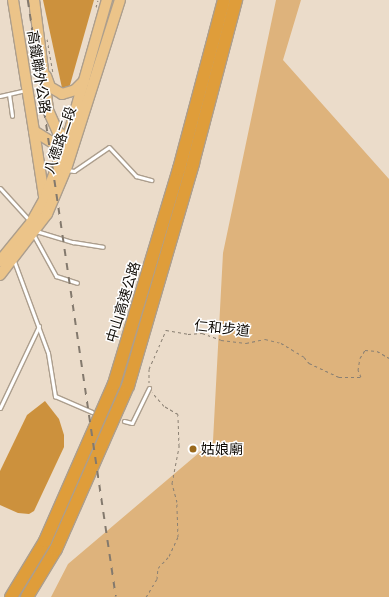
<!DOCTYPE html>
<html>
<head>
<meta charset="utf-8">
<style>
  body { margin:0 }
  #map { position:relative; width:389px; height:597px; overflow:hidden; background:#ebdcca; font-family:"Space Grotesk","Noto Sans TC",sans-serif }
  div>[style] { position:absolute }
  .green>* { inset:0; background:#deb37c }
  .water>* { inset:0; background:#cc913d }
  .path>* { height:1px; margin-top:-0.5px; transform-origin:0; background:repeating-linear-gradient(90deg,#8a8073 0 3px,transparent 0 6px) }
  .roads { filter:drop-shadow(1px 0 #ac9e8d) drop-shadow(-1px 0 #ac9e8d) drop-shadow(0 1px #ac9e8d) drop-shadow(0 -1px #ac9e8d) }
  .service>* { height:3px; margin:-1.5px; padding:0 1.5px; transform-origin:1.5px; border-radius:1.5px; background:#fff }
  .primary>* { height:10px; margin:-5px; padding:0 5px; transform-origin:5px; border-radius:5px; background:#ecc489 }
  .motorway>* { height:12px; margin:-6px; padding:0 6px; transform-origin:6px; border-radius:6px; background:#df9d3a }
  .rail>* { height:1.5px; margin-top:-0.75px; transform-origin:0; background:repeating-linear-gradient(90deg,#83796d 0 7px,transparent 0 14px) }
  .dots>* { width:11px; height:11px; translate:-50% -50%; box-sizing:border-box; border:2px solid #fff; border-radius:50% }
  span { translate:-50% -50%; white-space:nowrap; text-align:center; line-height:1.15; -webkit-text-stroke:3px #fff; paint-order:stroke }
  .street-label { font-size:14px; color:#100c06 }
  .poi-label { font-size:14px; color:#100c06 }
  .left { translate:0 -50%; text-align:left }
</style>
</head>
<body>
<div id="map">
  <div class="green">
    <i style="clip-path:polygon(276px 0,301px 0,283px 60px,389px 179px,389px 597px,51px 597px,68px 564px,213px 441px,223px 253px)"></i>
  </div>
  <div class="water">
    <i style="clip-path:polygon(43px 0,94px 0,70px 85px,67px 88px,62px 88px)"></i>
    <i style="clip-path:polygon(45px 401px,59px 419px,64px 435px,64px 447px,34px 511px,29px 514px,18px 513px,0 505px,0 471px,27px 415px)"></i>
  </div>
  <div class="path">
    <i style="left:96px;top:7px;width:7px;rotate:-74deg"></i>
    <i style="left:47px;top:39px;width:35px;rotate:80deg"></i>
    <i style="left:149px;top:383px;width:14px;rotate:-90deg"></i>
    <i style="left:149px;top:369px;width:43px;rotate:-66.4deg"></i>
    <i style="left:166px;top:330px;width:22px;rotate:10deg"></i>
    <i style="left:188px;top:334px;width:14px;rotate:-4deg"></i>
    <i style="left:202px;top:333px;width:20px;rotate:20deg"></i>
    <i style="left:221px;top:340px;width:25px;rotate:7deg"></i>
    <i style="left:246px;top:343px;width:19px;rotate:-12deg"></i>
    <i style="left:265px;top:339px;width:16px;rotate:14deg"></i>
    <i style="left:281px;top:343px;width:27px;rotate:31deg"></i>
    <i style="left:304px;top:357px;width:8px;rotate:50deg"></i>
    <i style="left:309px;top:363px;width:33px;rotate:25deg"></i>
    <i style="left:339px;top:377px;width:22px"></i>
    <i style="left:361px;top:377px;width:8px;rotate:-113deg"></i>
    <i style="left:358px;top:370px;width:12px;rotate:-81deg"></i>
    <i style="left:360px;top:358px;width:9px;rotate:-58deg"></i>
    <i style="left:365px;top:350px;width:12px;rotate:5deg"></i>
    <i style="left:377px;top:351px;width:14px;rotate:30deg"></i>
    <i style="left:146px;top:597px;width:21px;rotate:-59deg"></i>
    <i style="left:157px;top:579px;width:11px;rotate:-85deg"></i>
    <i style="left:158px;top:568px;width:16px;rotate:-47deg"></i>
    <i style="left:169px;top:556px;width:21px;rotate:-65deg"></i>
    <i style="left:178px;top:537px;width:35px;rotate:-92deg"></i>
    <i style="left:177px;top:502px;width:20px;rotate:-105deg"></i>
    <i style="left:172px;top:483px;width:38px;rotate:-79deg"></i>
    <i style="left:179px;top:446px;width:32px;rotate:-92deg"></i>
    <i style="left:178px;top:414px;width:16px;rotate:-150deg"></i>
    <i style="left:164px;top:406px;width:18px;rotate:-131deg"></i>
  </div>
  <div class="roads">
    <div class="service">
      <i style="left:9px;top:94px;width:22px;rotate:82deg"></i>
      <i style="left:0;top:96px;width:26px;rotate:-13deg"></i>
      <i style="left:67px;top:170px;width:7px;rotate:8deg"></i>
      <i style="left:74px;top:171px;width:42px;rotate:-34.4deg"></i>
      <i style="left:109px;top:147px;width:40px;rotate:47deg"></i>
      <i style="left:136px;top:176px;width:16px;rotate:15deg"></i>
      <i style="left:0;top:188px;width:45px;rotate:47.7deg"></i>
      <i style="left:36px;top:231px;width:39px;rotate:17deg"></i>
      <i style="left:73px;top:242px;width:30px;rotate:9deg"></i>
      <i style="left:33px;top:234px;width:48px;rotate:61.3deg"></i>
      <i style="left:56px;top:276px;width:22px;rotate:18deg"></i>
      <i style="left:14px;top:261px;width:98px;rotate:69.7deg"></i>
      <i style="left:48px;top:353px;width:44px;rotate:80.8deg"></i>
      <i style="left:55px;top:396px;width:40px;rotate:23.4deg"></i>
      <i style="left:0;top:408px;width:91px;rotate:-64.6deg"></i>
      <i style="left:124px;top:421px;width:8px;rotate:14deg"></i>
      <i style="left:132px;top:423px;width:39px;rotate:-64deg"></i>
    </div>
    <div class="primary">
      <i style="left:13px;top:0;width:133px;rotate:80.9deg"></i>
      <i style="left:34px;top:131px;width:22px;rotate:32deg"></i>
      <i style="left:53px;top:143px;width:17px;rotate:17deg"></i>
      <i style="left:34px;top:0;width:111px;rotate:82.7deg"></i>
      <i style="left:48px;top:110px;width:24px;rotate:66deg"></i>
      <i style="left:58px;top:132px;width:17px;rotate:36deg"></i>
      <i style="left:46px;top:76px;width:12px;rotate:70deg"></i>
      <i style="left:50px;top:87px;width:14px;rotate:30deg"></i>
      <i style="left:62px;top:94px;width:14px;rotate:-17deg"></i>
      <i style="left:75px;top:90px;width:13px;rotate:-45deg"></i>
      <i style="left:34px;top:131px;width:66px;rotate:81.3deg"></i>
      <i style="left:0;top:261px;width:49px;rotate:-50.8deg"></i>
      <i style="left:31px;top:223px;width:29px;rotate:-61deg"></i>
      <i style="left:45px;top:198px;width:62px;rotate:-69.2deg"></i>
      <i style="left:67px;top:140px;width:146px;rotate:-74.1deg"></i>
      <i style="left:0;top:275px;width:77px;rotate:-52.4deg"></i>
      <i style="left:47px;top:214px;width:49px;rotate:-67.1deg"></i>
      <i style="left:66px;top:169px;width:177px;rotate:-72.3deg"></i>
    </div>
    <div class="motorway">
      <i style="left:11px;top:597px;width:66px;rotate:-58.7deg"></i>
      <i style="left:45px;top:541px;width:171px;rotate:-66.3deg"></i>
      <i style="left:114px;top:384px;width:225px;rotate:-73.2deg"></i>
      <i style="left:179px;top:169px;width:175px;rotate:-75.1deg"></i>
      <i style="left:27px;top:597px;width:56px;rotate:-58.9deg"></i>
      <i style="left:56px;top:549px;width:178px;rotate:-66.2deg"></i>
      <i style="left:128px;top:386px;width:232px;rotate:-73.7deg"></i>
      <i style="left:193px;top:163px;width:169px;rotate:-75.2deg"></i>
    </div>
  </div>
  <div class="rail">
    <i style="left:28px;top:0;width:603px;rotate:81.61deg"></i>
  </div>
  <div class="dots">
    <i style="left:193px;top:449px;background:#9a691c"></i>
  </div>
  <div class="street-label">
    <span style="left:39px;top:72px;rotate:81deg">高鐵聯外公路</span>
    <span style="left:60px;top:140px;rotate:-71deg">八德路二段</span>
    <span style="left:123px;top:302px;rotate:-73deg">中山高速公路</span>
    <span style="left:222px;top:328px;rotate:6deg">仁和步道</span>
  </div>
  <div class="poi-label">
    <span class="left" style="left:201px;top:449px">姑娘廟</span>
  </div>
</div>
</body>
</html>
